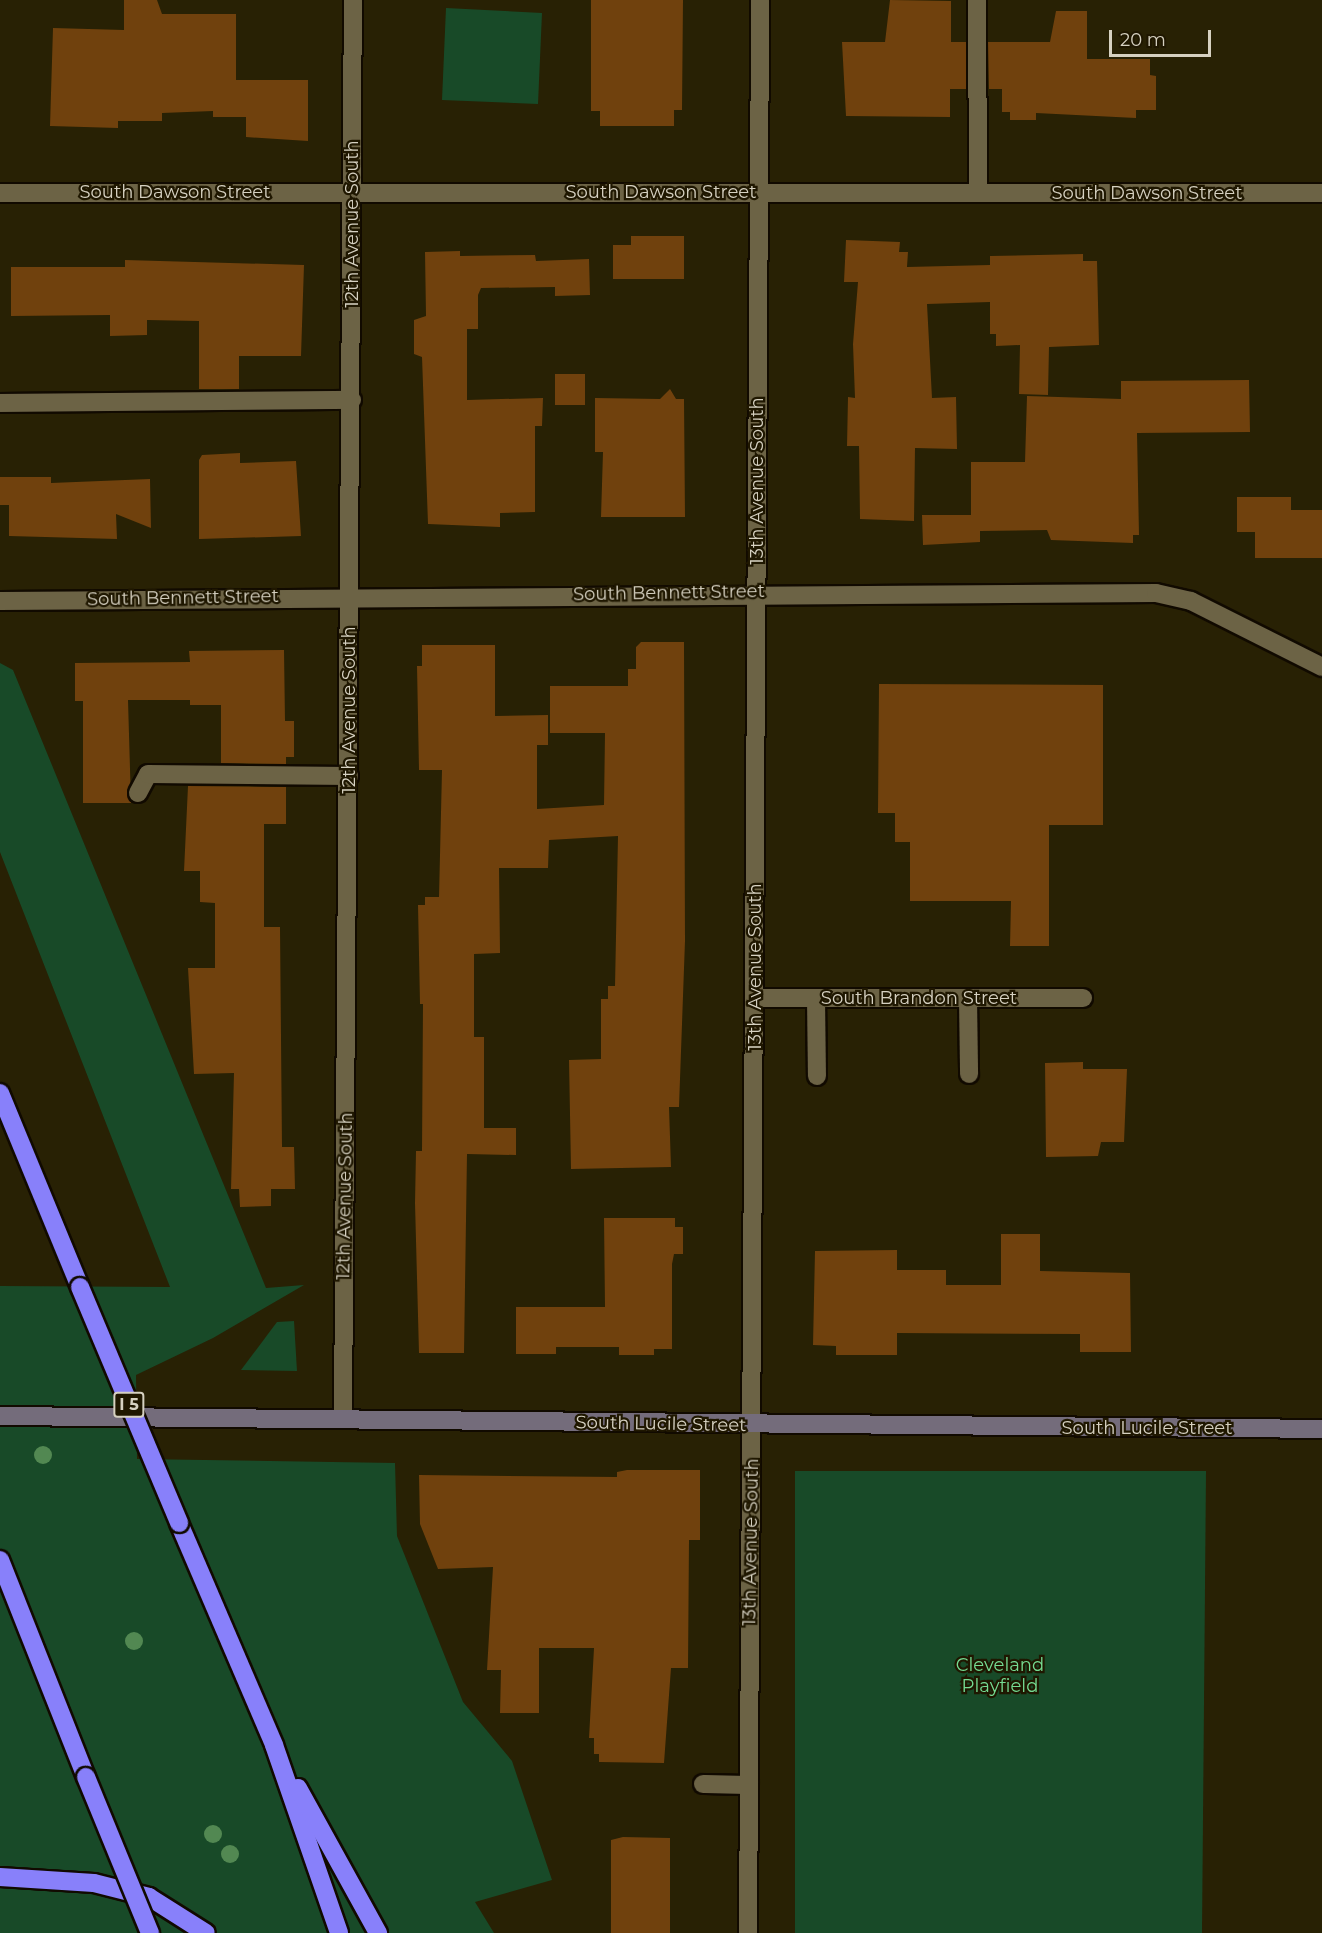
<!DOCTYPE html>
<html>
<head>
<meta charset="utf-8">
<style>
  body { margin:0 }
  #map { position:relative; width:1322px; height:1933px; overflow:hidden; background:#282104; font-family:Montserrat,sans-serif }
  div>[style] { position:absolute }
  .green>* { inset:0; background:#184a28 }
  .building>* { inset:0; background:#70410d }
  .roads { filter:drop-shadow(2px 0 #110a00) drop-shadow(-2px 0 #110a00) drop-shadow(0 2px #110a00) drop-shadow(0 -2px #110a00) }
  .lane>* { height:18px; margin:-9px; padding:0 9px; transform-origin:9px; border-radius:9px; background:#6c6345 }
  .street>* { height:18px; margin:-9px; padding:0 9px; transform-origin:9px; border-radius:9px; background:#6c6345 }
  .secondary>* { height:18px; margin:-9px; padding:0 9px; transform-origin:9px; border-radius:9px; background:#746c7b }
  .highway>* { height:18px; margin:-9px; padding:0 9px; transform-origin:9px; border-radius:9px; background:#8880fa }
  .bridges { filter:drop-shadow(2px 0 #110a00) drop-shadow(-2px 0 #110a00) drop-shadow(0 2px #110a00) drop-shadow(0 -2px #110a00) }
  .highway-bridge>* { height:18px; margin:-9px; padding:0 9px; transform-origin:9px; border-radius:9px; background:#8880fa }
  .trees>* { width:18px; height:18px; margin:-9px; border-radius:50%; background:#528852 }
  span { translate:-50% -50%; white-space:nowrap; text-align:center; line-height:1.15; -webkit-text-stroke:4.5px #1f1700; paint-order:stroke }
  .shield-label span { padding:2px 4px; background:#1f1700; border:2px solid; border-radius:4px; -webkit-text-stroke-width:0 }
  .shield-label { font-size:16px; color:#d6d1c1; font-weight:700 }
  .street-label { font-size:18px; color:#d6d1c1 }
  .park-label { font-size:18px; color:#75dc92 }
  .scale { position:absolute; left:1109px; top:30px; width:102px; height:27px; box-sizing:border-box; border:3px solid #d6d1c1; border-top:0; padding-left:8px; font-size:18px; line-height:21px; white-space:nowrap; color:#d6d1c1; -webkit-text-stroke:4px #1f1700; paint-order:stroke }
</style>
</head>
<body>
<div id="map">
  <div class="green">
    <i style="clip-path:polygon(446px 8px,542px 13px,538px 104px,442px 100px)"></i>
    <i style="clip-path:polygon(0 663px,13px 670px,266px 1288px,304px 1285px,213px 1338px,136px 1375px,137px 1459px,395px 1463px,397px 1536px,463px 1702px,512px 1761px,552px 1880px,475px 1902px,494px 1933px,0 1933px,0 1286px,170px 1287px,0 852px)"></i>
    <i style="clip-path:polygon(294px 1321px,297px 1371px,241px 1370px,277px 1322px)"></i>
    <i style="clip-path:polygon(795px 1471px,1206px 1471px,1202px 1933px,795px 1933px)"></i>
  </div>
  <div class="building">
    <i style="clip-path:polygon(124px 0,157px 0,162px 14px,236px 14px,236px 80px,308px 80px,308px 141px,246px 137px,246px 117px,213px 117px,213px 111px,162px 113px,162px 121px,118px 121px,118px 128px,50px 126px,53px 28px,124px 30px)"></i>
    <i style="clip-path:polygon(591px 0,683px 0,682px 110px,674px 110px,674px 126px,600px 126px,600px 111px,591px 111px)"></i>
    <i style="clip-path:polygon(890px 0,951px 1px,951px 42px,966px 42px,966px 89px,950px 89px,950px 117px,846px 116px,842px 42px,885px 42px)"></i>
    <i style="clip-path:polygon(1056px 11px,1087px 11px,1087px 59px,1150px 59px,1150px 75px,1156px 76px,1156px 110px,1136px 110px,1136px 118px,1036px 113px,1036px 120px,1010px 120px,1010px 112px,1002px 112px,1002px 89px,989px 89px,988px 42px,1050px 42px)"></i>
    <i style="clip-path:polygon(631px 236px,684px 236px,684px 279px,613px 279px,613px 245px,631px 245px)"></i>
    <i style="clip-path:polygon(846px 240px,900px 242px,899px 252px,908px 252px,907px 267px,990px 265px,990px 256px,1083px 254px,1083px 261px,1097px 261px,1099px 345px,1049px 347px,1048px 395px,1019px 394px,1020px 345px,996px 346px,996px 334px,990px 334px,990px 302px,927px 304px,932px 398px,956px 397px,957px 449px,915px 448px,914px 521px,860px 519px,859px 446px,847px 446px,848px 397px,855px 398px,853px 344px,858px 282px,844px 282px)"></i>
    <i style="clip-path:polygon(460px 251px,460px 256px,535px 255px,536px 261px,589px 259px,590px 295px,555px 296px,555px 287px,481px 288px,478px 295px,478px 329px,467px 329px,467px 400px,543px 398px,542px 426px,535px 426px,535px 512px,500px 513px,500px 527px,428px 524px,422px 357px,414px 354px,414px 320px,426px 316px,425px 252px)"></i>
    <i style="clip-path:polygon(125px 260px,304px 265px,301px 356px,239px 356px,239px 389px,199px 389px,199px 321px,147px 320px,147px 335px,110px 336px,110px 315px,11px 316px,11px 267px,125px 267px)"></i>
    <i style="clip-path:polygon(555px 374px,585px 374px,585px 405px,555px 405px)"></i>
    <i style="clip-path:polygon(1249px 380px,1250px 432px,1137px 433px,1139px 535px,1133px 535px,1133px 543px,1051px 540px,1047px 530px,980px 531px,980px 542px,923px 545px,922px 515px,971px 515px,971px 462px,1025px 462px,1027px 396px,1121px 399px,1121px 381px)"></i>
    <i style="clip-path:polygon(670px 389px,676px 399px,684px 399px,685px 517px,601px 517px,603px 452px,595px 452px,595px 398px,660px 399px)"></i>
    <i style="clip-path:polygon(240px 453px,240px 463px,296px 461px,301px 536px,199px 539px,199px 460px,202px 455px)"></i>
    <i style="clip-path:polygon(0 477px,51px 477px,51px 483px,150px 479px,151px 528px,116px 514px,117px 539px,9px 536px,9px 505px,0 505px)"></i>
    <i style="clip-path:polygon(1237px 497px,1291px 497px,1291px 510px,1322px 510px,1322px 558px,1255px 558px,1255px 532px,1237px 532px)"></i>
    <i style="clip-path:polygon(641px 642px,684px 642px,685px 941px,679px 1107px,669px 1107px,671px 1167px,571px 1169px,569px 1060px,601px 1059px,601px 999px,608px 999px,608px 986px,615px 986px,618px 836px,549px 840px,548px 868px,499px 868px,500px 953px,474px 954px,474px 1037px,484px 1037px,484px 1128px,516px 1128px,516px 1155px,467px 1154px,464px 1353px,419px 1353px,415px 1203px,416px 1151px,422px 1151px,423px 1004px,420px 1004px,418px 905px,425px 905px,425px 897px,439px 897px,442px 770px,419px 770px,417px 666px,422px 666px,422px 645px,495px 645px,495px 716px,548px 715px,548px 745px,537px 745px,537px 809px,604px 805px,605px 733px,550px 733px,550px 686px,628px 686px,628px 669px,636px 669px,636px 647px)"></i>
    <i style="clip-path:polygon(284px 650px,285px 721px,294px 721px,294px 757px,286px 757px,286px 764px,221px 763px,221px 705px,190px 705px,190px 700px,128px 700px,131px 803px,83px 803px,83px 701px,75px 701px,75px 663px,190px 662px,189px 651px)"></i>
    <i style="clip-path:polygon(879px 684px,1103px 685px,1103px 825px,1049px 825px,1049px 946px,1010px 946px,1011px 901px,910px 901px,910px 842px,895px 842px,895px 813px,878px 813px)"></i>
    <i style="clip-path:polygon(188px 786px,286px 787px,286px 824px,264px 824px,264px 927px,280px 927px,282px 1147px,294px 1147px,295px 1189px,271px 1189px,271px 1206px,240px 1207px,239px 1189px,231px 1189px,234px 1073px,194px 1074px,188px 968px,215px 968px,215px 903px,200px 902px,200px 871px,184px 871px)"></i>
    <i style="clip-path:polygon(1083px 1062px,1083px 1069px,1127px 1069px,1124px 1142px,1101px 1142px,1098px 1156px,1046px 1157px,1045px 1063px)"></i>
    <i style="clip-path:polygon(604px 1218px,675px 1218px,675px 1227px,683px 1227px,683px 1254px,674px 1254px,672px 1264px,672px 1349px,654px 1349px,654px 1355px,619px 1355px,619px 1347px,556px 1347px,556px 1354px,516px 1354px,516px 1307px,605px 1307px)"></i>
    <i style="clip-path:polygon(1001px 1234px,1040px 1234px,1040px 1271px,1130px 1273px,1131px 1352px,1080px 1352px,1080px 1334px,897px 1333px,897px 1355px,836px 1355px,836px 1346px,813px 1345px,815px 1251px,897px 1250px,897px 1270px,946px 1270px,946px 1285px,1001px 1285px)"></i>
    <i style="clip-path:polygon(627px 1470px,700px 1470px,700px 1540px,689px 1540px,688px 1668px,671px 1668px,664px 1763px,599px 1762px,599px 1754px,594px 1754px,594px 1738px,589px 1738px,594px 1648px,539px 1648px,539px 1713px,500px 1713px,501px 1670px,487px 1670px,493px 1567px,438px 1569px,420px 1524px,419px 1475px,617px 1477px,617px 1472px)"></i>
    <i style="clip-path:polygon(623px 1837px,670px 1838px,670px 1933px,611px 1933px,611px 1840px)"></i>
  </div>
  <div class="roads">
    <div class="lane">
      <i style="left:977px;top:0;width:193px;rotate:89.7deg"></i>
      <i style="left:0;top:403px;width:352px;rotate:-0.5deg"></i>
      <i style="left:138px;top:793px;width:21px;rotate:-62deg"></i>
      <i style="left:148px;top:774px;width:201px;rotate:0.6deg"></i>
      <i style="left:816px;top:998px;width:78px;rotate:89.3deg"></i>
      <i style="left:968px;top:998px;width:76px;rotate:89.2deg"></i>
      <i style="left:703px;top:1784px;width:46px;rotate:1.2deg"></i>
    </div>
    <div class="street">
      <i style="left:0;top:193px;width:1322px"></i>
      <i style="left:0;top:601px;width:1156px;rotate:-0.4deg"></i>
      <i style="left:1156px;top:593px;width:36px;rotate:13deg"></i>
      <i style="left:1191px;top:601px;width:147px;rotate:26.7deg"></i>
      <i style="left:755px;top:998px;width:328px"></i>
      <i style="left:343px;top:1419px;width:1419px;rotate:-89.6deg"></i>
      <i style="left:748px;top:1933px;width:1933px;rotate:-89.64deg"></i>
    </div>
    <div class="secondary">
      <i style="left:0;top:1416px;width:1322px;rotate:0.56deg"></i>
    </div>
    <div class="highway">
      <i style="left:0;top:1093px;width:210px;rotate:67.6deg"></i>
      <i style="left:179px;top:1523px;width:241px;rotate:66.8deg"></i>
      <i style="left:274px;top:1745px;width:199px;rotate:70.9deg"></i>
      <i style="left:0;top:1560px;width:233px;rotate:68.4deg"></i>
      <i style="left:298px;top:1788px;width:166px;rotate:61.1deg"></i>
      <i style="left:0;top:1877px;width:94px;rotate:3.7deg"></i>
      <i style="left:94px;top:1883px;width:57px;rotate:14.3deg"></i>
      <i style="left:149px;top:1897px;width:67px;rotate:32.3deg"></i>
    </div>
  </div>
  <div class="bridges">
    <div class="highway-bridge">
      <i style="left:80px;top:1287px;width:256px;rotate:67.2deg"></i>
      <i style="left:86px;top:1777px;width:169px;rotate:67.7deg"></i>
    </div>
  </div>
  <div class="trees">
    <i style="left:43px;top:1455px"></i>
    <i style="left:134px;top:1641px"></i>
    <i style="left:213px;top:1834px"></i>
    <i style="left:230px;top:1854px"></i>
  </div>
  <div class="shield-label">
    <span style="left:129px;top:1405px">I 5</span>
  </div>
  <div class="street-label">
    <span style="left:175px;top:192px">South Dawson Street</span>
    <span style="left:661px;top:192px">South Dawson Street</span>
    <span style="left:1147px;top:193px">South Dawson Street</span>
    <span style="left:352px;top:224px;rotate:-90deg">12th Avenue South</span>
    <span style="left:757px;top:481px;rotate:-90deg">13th Avenue South</span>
    <span style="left:669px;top:593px;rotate:-1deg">South Bennett Street</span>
    <span style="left:183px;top:598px;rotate:-1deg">South Bennett Street</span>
    <span style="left:349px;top:710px;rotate:-90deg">12th Avenue South</span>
    <span style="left:755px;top:967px;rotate:-90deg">13th Avenue South</span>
    <span style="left:919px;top:998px">South Brandon Street</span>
    <span style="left:345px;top:1196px;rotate:-89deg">12th Avenue South</span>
    <span style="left:661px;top:1424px;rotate:1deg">South Lucile Street</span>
    <span style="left:1147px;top:1428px">South Lucile Street</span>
    <span style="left:751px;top:1542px;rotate:-89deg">13th Avenue South</span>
  </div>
  <div class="park-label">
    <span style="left:1000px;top:1676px">Cleveland<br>Playfield</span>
  </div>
  <div class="scale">20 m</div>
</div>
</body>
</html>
